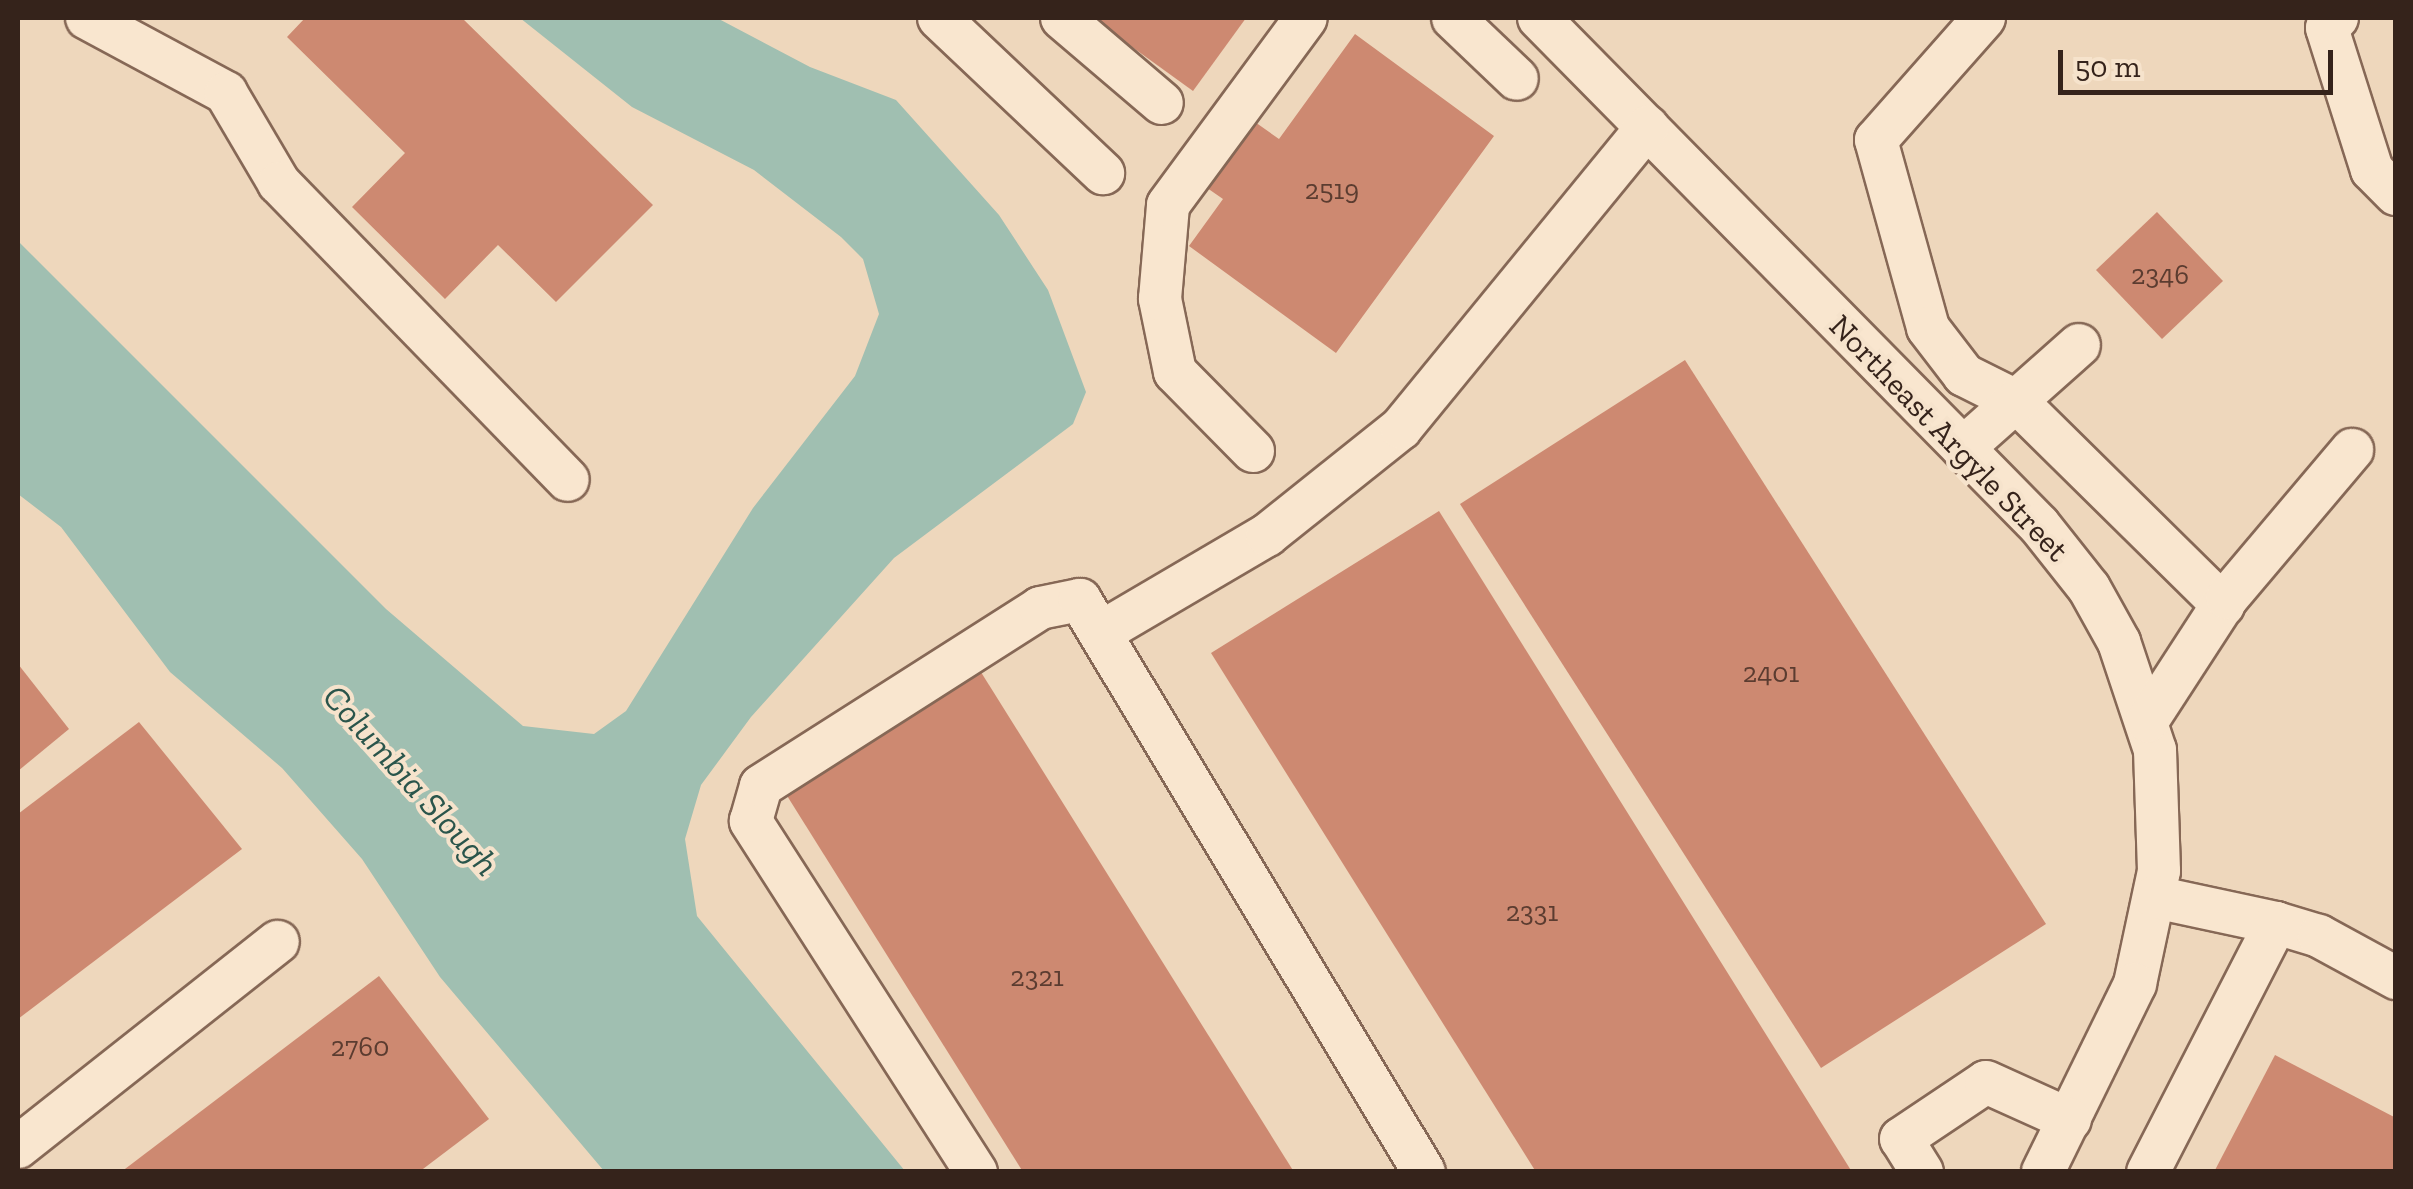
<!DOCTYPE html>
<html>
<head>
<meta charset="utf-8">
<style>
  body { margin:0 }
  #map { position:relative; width:2413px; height:1189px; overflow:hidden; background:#eed7bc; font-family:"Zilla Slab",serif }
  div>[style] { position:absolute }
  .water>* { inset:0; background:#a0bfb1 }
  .building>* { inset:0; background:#cd8971 }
  .roads { filter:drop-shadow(2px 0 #866856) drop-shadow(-2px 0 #866856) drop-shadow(0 2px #866856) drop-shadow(0 -2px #866856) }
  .minor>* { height:42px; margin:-21px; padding:0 21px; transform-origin:21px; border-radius:21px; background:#f9e6cf }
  span { translate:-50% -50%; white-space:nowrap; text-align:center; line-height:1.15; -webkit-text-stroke:8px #f6e3cc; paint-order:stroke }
  .number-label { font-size:28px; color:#5b3c30 }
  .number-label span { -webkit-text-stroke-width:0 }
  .street-label { font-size:32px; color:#35231b }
  .water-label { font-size:35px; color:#2a554b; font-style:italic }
  .frame { position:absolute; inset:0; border:20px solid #35231b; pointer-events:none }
  .scale { position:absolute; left:2058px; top:50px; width:275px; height:45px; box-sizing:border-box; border:5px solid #35231b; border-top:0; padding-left:12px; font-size:30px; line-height:35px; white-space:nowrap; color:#35231b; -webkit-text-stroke:8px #f6e3cc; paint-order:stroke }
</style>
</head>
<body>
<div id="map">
  <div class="water">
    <i style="clip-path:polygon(520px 18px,717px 18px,810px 67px,896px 100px,999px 215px,1048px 290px,1086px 392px,1073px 424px,894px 558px,751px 717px,701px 785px,685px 839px,697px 916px,905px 1171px,604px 1171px,440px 977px,362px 859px,282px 768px,170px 672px,61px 527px,18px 494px,18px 241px,386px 609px,523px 726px,594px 734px,626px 711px,753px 508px,855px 376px,879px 314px,863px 259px,841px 237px,754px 170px,632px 107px)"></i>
  </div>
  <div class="building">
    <i style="clip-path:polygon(305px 18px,462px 18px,653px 205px,556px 302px,498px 245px,445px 299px,352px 207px,405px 153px,287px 37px)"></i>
    <i style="clip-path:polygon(1092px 18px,1246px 18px,1193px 91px)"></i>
    <i style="clip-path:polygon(1355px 34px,1494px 136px,1336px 353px,1189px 246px,1223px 199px,1197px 181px,1245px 115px,1279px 139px)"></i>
    <i style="clip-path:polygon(2157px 212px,2223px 281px,2162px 339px,2096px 270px)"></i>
    <i style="clip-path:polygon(1685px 360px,2046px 924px,1821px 1068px,1460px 504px)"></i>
    <i style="clip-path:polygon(1439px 511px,1852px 1172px,1536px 1172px,1211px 653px)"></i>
    <i style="clip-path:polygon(974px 661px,1294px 1172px,1023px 1172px,779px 783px)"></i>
    <i style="clip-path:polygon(18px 664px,69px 729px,18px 771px)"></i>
    <i style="clip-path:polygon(139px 722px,242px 849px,18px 1019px,18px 814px)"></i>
    <i style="clip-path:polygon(379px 976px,489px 1119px,419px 1172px,121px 1172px)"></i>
    <i style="clip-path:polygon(2275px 1055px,2396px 1118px,2396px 1172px,2214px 1172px)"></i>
  </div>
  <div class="roads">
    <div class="minor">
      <i style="left:87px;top:18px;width:158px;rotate:28.3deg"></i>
      <i style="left:226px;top:93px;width:104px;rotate:59.5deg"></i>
      <i style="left:279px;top:183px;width:414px;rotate:45.8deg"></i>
      <i style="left:939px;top:18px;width:226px;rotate:43.4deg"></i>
      <i style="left:1062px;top:18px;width:131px;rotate:40.4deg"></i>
      <i style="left:1453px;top:18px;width:88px;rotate:43.6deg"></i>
      <i style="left:1539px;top:18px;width:712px;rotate:45.4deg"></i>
      <i style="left:2039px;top:525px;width:80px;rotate:51.6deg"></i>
      <i style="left:2089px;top:588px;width:62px;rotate:60.9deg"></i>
      <i style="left:2119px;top:642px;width:114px;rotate:71.6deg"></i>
      <i style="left:2155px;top:750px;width:121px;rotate:88.1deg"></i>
      <i style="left:2159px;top:871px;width:116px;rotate:102deg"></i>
      <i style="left:2135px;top:984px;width:209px;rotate:116.1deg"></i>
      <i style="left:1984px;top:18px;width:163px;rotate:131.5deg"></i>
      <i style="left:1876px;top:140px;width:195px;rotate:74.5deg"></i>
      <i style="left:1928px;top:328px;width:59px;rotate:52.5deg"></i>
      <i style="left:1964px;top:375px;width:58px;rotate:26.6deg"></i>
      <i style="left:2016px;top:401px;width:291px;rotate:44.6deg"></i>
      <i style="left:2337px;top:18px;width:14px;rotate:135deg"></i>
      <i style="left:2327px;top:28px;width:149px;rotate:72.4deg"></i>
      <i style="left:2372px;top:170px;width:34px;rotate:45deg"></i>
      <i style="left:1963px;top:448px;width:155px;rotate:-41.6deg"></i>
      <i style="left:1253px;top:451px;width:111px;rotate:-134.6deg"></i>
      <i style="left:1175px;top:372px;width:75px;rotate:-101.6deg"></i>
      <i style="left:1160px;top:299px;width:94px;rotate:-85.1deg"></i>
      <i style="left:1168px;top:205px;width:232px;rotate:-53.6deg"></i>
      <i style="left:1100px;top:633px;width:194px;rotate:-30.4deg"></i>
      <i style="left:1267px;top:535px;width:171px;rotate:-38.6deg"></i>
      <i style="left:1401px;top:428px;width:389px;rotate:-50.7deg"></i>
      <i style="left:2147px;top:721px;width:147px;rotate:-57deg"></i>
      <i style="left:2227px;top:598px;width:194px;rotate:-49.8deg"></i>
      <i style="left:2155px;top:897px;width:124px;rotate:12.1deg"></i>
      <i style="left:18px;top:1147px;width:331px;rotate:-38.3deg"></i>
      <i style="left:976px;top:1172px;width:417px;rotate:-122.7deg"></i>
      <i style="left:751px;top:821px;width:36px;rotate:-74deg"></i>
      <i style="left:761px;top:786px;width:331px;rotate:-32.5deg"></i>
      <i style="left:1040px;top:608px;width:41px;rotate:-11.3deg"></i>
      <i style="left:1080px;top:600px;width:667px;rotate:58.98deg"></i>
      <i style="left:1922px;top:1172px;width:39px;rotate:-122deg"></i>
      <i style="left:1901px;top:1139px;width:102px;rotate:-33.8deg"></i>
      <i style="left:1986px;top:1082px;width:92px;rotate:24.3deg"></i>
      <i style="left:2148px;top:1172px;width:280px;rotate:-62.8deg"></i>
      <i style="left:2276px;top:923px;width:45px;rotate:16.8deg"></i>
      <i style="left:2319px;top:936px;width:88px;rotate:28.6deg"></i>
    </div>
  </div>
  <div class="number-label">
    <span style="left:1332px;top:190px">2519</span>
    <span style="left:2160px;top:275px">2346</span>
    <span style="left:1771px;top:673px">2401</span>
    <span style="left:1532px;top:912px">2331</span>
    <span style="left:1037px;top:977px">2321</span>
    <span style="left:360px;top:1047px">2760</span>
  </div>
  <div class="street-label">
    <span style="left:1949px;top:438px;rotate:46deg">Northeast Argyle Street</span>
  </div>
  <div class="water-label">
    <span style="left:411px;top:780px;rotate:48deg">Columbia Slough</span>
  </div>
  <div class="frame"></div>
  <div class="scale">50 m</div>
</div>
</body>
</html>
